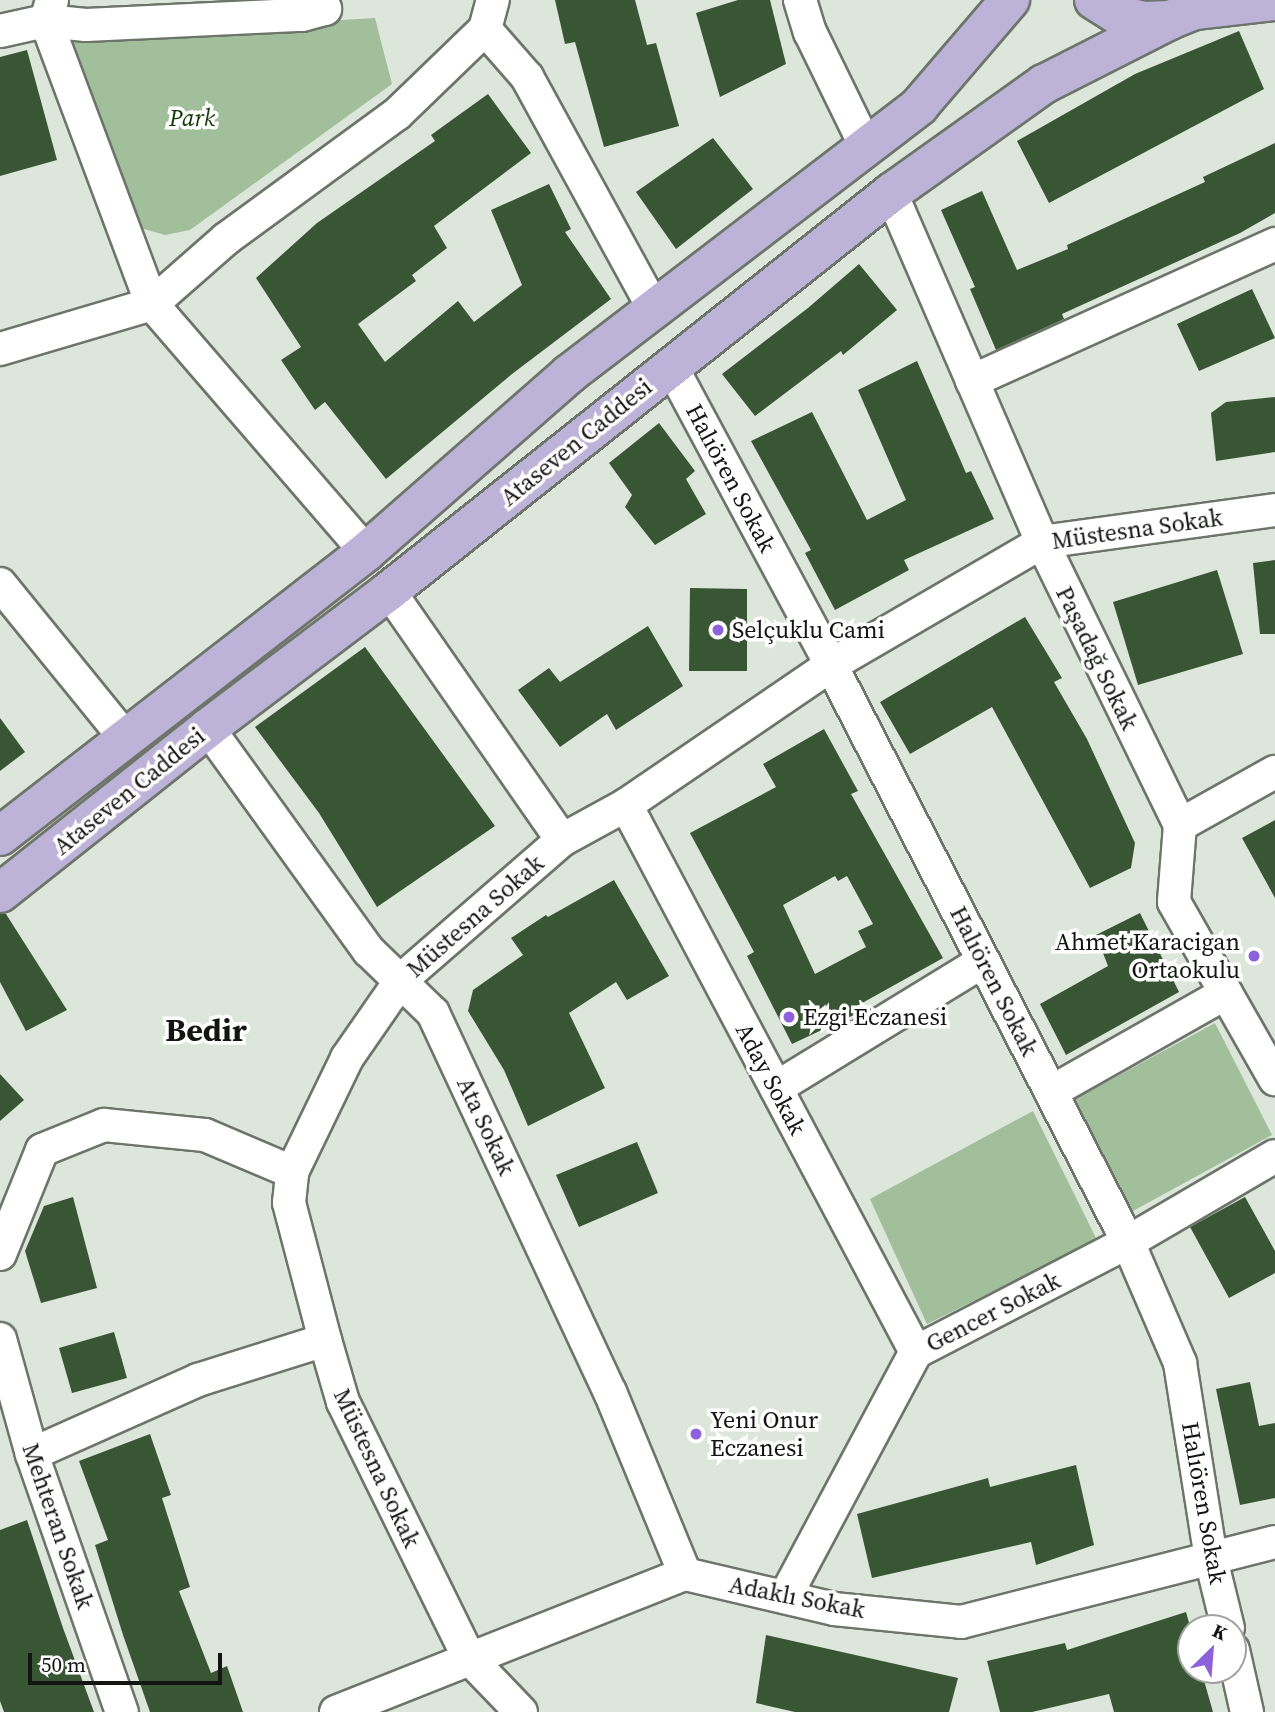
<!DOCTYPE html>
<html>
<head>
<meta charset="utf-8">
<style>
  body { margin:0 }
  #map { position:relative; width:1275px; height:1712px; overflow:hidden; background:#dde6db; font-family:"Source Serif 4",serif }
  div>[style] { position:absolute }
  .green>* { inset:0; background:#a1bf9b }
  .building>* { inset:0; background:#395634 }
  .roads { filter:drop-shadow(2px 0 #6d756b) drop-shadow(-2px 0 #6d756b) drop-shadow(0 2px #6d756b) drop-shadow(0 -2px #6d756b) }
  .minor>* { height:32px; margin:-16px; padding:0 16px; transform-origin:16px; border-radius:16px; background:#fff }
  .major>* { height:38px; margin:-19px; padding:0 19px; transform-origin:19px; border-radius:19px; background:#bdb2d7 }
  .dots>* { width:19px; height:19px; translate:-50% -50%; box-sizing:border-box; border:4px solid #fff; border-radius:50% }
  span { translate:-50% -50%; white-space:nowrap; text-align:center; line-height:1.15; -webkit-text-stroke:7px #fff; paint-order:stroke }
  .park-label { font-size:24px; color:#0e3a04; font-style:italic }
  .street-label { font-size:24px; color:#121512 }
  .poi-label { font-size:24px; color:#121512 }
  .left { translate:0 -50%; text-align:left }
  .right { translate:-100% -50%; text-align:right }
  .district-label { font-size:32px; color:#121512; font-weight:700 }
  .north { position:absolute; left:1177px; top:1614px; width:70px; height:70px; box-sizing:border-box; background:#fff; border:2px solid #a0a1a0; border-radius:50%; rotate:25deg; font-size:19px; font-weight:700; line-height:28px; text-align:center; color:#121512 }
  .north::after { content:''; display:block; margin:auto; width:24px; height:32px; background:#8c61db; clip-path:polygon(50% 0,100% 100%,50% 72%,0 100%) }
  .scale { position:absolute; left:28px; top:1653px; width:194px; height:32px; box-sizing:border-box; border:4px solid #121512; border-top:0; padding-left:9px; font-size:21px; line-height:24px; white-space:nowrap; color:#121512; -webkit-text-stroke:5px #fff; paint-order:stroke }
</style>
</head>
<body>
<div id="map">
  <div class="green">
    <i style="clip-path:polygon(375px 18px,392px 84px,190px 230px,165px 235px,134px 226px,72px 36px)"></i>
    <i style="clip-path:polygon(1215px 1023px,1272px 1135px,1133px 1211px,1075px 1099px)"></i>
    <i style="clip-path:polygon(1033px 1111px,1097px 1240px,927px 1324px,870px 1199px)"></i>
  </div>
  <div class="building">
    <i style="clip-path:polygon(555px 0,635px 0,647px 45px,656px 43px,679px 126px,604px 147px,575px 42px,565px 44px)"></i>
    <i style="clip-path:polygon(738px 0,770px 0,786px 64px,720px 97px,696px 13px)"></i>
    <i style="clip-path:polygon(1239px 31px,1264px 89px,1049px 203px,1017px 141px,1135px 74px)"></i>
    <i style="clip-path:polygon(27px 50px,57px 160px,0 176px,0 57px)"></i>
    <i style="clip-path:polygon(488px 94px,531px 153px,434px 226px,447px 248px,412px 275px,416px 281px,358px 324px,385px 362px,458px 301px,474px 322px,522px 285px,491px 210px,549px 184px,571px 229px,565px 232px,611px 299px,512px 374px,386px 479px,325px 402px,315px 410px,281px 360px,301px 347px,256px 278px,317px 223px,435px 141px,431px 135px)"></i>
    <i style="clip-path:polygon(713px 138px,753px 189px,676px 249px,636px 192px)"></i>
    <i style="clip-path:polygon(1275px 143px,1275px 213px,1240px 233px,1062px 314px,1064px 319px,996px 350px,970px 289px,975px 287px,941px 210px,982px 191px,1017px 270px,1068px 249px,1067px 245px,1205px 182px,1203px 177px)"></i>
    <i style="clip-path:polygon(859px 264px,897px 310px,843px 355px,841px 351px,755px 416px,722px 374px,808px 308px)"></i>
    <i style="clip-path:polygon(1252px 289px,1275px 338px,1199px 371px,1177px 324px)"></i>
    <i style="clip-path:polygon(917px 361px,966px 473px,971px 471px,994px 519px,904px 560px,909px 570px,835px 610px,805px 553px,811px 550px,751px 441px,812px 412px,867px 520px,906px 500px,858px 390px)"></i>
    <i style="clip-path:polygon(1275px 397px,1275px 452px,1216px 461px,1211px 413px,1226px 402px)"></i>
    <i style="clip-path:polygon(659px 423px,695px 471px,686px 479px,706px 514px,655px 545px,625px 507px,632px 495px,609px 463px)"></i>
    <i style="clip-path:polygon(1275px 560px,1275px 634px,1260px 634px,1253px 563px)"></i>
    <i style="clip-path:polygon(1217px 570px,1243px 654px,1138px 685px,1113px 602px)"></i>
    <i style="clip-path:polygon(690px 588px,747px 589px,747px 671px,689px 671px)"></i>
    <i style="clip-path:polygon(1025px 617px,1062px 678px,1054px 682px,1087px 739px,1135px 843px,1131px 868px,1090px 888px,992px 707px,910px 754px,880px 702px)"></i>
    <i style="clip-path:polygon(648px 626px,683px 686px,616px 730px,607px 714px,560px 747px,518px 690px,549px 668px,560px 682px)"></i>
    <i style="clip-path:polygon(365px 647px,495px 826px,377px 907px,319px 813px,255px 727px)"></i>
    <i style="clip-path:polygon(0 718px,25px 752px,0 771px)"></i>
    <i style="clip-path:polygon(evenodd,824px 729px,858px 791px,851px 794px,943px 958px,855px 1007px,858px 1013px,792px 1044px,747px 956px,754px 952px,690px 833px,776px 787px,763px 764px,824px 729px,835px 876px,838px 881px,847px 876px,873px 924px,858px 931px,866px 947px,815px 974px,783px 905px,835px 876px)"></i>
    <i style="clip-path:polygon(1275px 820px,1275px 898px,1242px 838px)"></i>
    <i style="clip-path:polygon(614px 880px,669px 976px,627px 1000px,616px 982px,569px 1013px,605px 1088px,528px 1126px,504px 1070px,468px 1011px,473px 990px,523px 955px,511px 938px,546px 915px,548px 917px)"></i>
    <i style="clip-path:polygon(1140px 913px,1179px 992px,1066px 1055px,1040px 1004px,1108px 966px,1096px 935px)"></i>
    <i style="clip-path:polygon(0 914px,6px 914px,67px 1010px,26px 1031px,0 982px)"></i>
    <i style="clip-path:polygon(0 1074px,24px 1100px,0 1121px)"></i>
    <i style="clip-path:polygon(637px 1142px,658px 1193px,579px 1227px,556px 1175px)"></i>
    <i style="clip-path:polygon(73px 1197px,97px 1288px,41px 1303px,25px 1251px,44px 1206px)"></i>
    <i style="clip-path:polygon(1245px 1197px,1275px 1251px,1275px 1273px,1229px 1298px,1190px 1227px)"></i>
    <i style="clip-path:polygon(114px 1332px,127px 1378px,72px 1393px,59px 1348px)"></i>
    <i style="clip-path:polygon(1250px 1382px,1259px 1426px,1275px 1423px,1275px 1498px,1240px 1505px,1216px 1389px)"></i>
    <i style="clip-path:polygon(150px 1434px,171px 1495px,162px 1498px,190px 1587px,179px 1591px,211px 1673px,227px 1666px,243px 1712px,150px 1712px,123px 1635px,95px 1545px,108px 1540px,79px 1461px)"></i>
    <i style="clip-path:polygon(1076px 1465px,1094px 1545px,1036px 1565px,1031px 1542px,872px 1578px,857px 1514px,988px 1478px,990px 1487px)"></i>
    <i style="clip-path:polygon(27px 1520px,63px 1628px,94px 1712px,4px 1712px,0 1701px,0 1530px)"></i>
    <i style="clip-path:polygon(1186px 1612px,1191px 1630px,1191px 1670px,1201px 1670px,1213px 1712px,1114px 1712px,1109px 1694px,1032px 1712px,1000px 1712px,987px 1661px,1065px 1643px,1067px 1650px)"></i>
    <i style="clip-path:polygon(766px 1635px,958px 1678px,949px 1712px,795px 1712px,756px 1703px)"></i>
  </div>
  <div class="roads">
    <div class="minor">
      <i style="left:52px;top:0;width:22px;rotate:106deg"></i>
      <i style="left:46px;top:21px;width:302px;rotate:69.5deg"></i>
      <i style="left:152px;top:304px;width:328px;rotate:49.2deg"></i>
      <i style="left:800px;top:0;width:34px;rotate:73deg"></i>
      <i style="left:810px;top:32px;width:128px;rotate:64deg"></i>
      <i style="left:485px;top:29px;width:64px;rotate:48.8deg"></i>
      <i style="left:527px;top:77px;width:264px;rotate:61.3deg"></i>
      <i style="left:0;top:31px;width:47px;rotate:-12.3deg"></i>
      <i style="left:46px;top:21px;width:40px;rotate:5.7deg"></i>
      <i style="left:86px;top:25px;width:216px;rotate:-2.7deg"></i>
      <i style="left:302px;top:15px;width:24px;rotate:-15deg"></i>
      <i style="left:325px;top:9px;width:9px;rotate:-108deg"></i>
      <i style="left:891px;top:193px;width:380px;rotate:66.6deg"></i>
      <i style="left:1042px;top:542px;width:315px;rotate:64deg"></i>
      <i style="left:1180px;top:825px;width:77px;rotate:94.5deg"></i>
      <i style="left:1174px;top:902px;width:204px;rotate:60.3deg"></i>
      <i style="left:0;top:349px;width:159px;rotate:-16.5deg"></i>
      <i style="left:152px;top:304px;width:98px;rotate:-41.3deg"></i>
      <i style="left:226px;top:239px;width:212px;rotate:-36.2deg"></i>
      <i style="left:397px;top:114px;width:122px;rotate:-44deg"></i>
      <i style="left:485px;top:29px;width:30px;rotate:-75deg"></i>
      <i style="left:671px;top:366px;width:339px;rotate:61.8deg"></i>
      <i style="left:831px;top:665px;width:649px;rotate:62.76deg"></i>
      <i style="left:1128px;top:1242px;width:132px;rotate:66.7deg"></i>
      <i style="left:1180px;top:1363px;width:198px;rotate:81deg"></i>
      <i style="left:1211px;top:1559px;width:71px;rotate:76.2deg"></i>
      <i style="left:972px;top:381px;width:333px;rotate:-24.3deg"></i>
      <i style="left:0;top:584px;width:200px;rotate:50.9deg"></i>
      <i style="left:389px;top:591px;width:303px;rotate:55.2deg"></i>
      <i style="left:208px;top:728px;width:275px;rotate:54.2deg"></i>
      <i style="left:369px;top:951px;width:89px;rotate:44.1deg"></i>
      <i style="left:433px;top:1013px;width:418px;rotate:65deg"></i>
      <i style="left:610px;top:1392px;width:197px;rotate:67.6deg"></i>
      <i style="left:626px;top:805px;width:619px;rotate:62.07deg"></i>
      <i style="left:1180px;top:825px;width:109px;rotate:-29.2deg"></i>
      <i style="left:776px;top:1088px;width:243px;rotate:-31.5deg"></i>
      <i style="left:1051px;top:1092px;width:201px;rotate:-29.5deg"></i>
      <i style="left:0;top:1254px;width:112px;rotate:-68deg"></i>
      <i style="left:42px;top:1150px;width:67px;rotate:-22deg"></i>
      <i style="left:104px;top:1125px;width:101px;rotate:5.7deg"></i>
      <i style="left:205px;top:1135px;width:95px;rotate:23deg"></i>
      <i style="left:0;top:1339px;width:119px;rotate:74.5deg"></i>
      <i style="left:32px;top:1454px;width:273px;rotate:70.8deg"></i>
      <i style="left:32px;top:1454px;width:182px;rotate:-24deg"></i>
      <i style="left:198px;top:1380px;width:133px;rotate:-17.5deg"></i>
      <i style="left:785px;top:1597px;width:278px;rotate:-61.9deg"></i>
      <i style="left:916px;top:1352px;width:239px;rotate:-27.4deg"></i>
      <i style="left:1128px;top:1242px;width:170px;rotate:-30.3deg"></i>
      <i style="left:1233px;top:1650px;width:64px;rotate:77.3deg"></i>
      <i style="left:336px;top:1712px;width:375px;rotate:-21.6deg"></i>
      <i style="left:685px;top:1574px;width:153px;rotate:13.2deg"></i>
      <i style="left:834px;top:1609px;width:128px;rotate:5.8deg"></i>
      <i style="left:961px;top:1622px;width:324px;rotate:-14.3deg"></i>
      <i style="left:521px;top:1712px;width:75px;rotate:-133.9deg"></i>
      <i style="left:469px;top:1658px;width:285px;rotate:-116.2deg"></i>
      <i style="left:343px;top:1402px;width:65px;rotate:-106.2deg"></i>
      <i style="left:325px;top:1340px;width:142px;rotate:-104.7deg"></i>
      <i style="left:289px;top:1203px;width:31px;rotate:-84deg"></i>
      <i style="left:292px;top:1172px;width:127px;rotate:-64.2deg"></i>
      <i style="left:347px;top:1058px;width:95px;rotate:-55.3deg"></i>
      <i style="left:401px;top:980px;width:213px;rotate:-41deg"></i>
      <i style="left:562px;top:840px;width:73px;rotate:-28.7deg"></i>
      <i style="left:626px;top:805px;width:248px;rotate:-34.3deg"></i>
      <i style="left:831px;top:665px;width:244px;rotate:-30.2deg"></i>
      <i style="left:1042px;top:542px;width:235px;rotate:-7.8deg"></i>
    </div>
    <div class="major">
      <i style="left:1094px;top:0;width:28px;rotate:32deg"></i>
      <i style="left:1118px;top:15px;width:27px;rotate:13deg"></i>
      <i style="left:1144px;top:21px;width:26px;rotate:-2deg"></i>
      <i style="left:1170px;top:20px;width:27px;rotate:-22deg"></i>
      <i style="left:1195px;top:10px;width:17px;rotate:-36deg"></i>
      <i style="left:1195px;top:10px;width:81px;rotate:-6.4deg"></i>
      <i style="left:0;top:836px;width:463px;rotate:-37.8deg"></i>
      <i style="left:366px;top:552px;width:270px;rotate:-41.2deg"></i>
      <i style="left:569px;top:374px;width:441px;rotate:-37.4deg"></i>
      <i style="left:919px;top:106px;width:140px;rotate:-49.4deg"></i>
      <i style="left:0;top:893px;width:265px;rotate:-38.4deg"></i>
      <i style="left:208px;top:728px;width:227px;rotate:-37.1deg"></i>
      <i style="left:389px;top:591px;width:641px;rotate:-38.41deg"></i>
      <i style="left:891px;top:193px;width:188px;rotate:-35.5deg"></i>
      <i style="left:1044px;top:84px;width:141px;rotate:-26.9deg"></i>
    </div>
  </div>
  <div class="dots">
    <i style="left:718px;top:630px;background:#8c61db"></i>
    <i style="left:1254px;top:956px;background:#8c61db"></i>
    <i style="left:789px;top:1017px;background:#8c61db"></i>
    <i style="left:696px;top:1434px;background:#8c61db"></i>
  </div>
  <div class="park-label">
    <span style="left:192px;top:118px">Park</span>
  </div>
  <div class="street-label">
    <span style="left:576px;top:442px;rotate:-39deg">Ataseven Caddesi</span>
    <span style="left:731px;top:478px;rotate:62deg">Halıören Sokak</span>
    <span style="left:1137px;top:529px;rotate:-8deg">Müstesna Sokak</span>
    <span style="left:1097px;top:658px;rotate:64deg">Paşadağ Sokak</span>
    <span style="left:129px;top:791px;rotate:-39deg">Ataseven Caddesi</span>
    <span style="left:475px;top:916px;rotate:-41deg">Müstesna Sokak</span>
    <span style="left:994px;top:981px;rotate:63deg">Halıören Sokak</span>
    <span style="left:771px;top:1079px;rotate:62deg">Aday Sokak</span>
    <span style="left:486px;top:1126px;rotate:65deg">Ata Sokak</span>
    <span style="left:993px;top:1312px;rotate:-27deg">Gencer Sokak</span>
    <span style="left:377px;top:1468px;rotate:65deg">Müstesna Sokak</span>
    <span style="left:1204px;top:1503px;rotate:80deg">Halıören Sokak</span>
    <span style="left:58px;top:1526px;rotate:71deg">Mehteran Sokak</span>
    <span style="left:797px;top:1597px;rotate:11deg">Adaklı Sokak</span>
  </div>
  <div class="poi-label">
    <span class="left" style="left:732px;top:630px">Selçuklu Cami</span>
    <span class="right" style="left:1240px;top:956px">Ahmet Karacigan<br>Ortaokulu</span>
    <span class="left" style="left:803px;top:1017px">Ezgi Eczanesi</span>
    <span class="left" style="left:710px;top:1434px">Yeni Onur<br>Eczanesi</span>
  </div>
  <div class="district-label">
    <span style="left:206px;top:1030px">Bedir</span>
  </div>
  <div class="north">K</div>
  <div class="scale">50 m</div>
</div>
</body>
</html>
